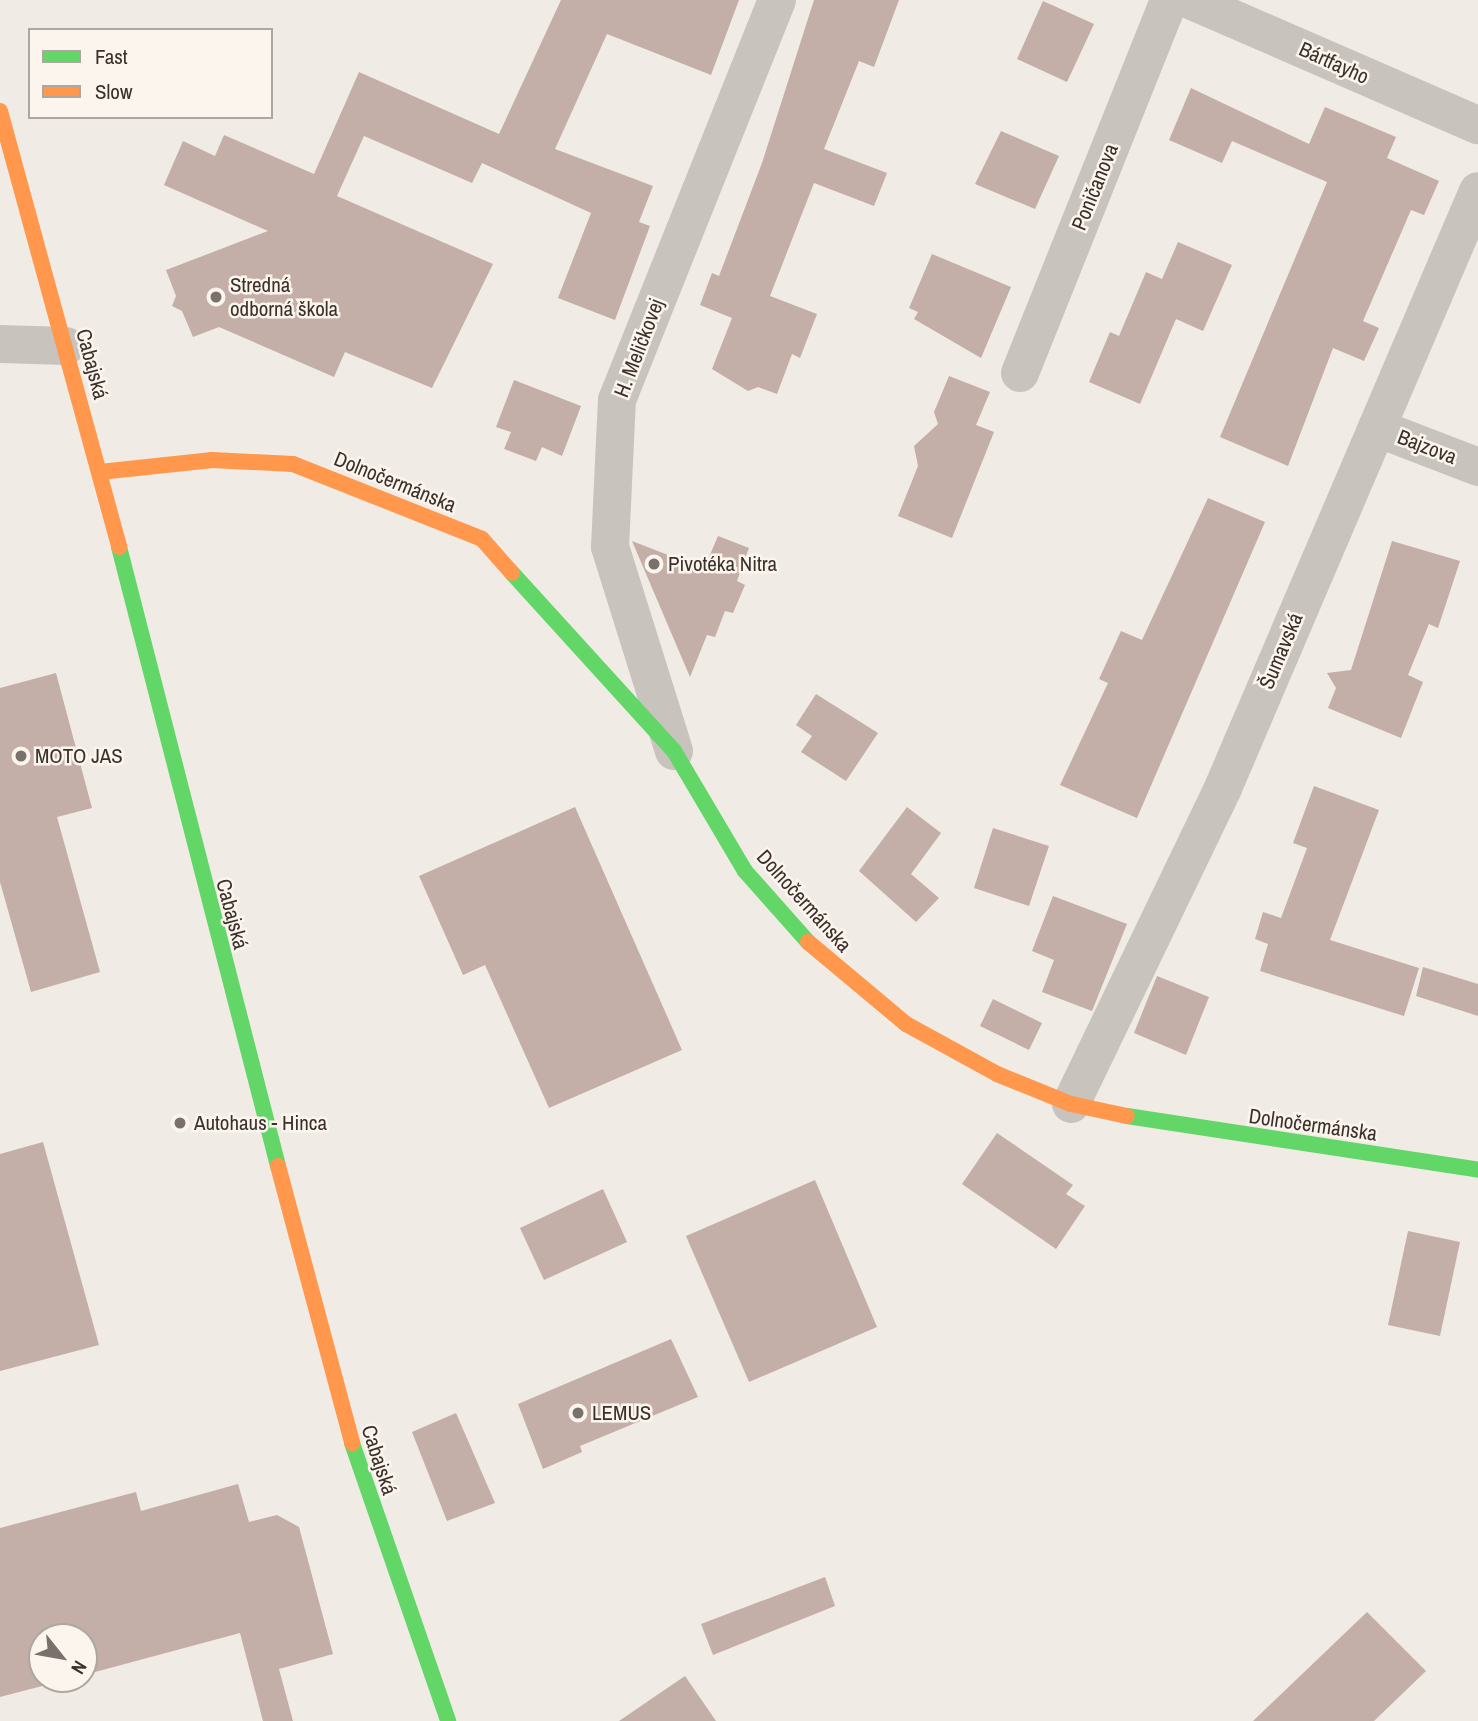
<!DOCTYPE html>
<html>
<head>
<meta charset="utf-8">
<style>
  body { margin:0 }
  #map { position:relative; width:1478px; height:1721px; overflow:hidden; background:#f0ebe5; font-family:"Archivo Narrow",sans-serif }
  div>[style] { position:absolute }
  .building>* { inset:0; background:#c3afa7 }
  .street>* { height:38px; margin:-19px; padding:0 19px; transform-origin:19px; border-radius:19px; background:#c9c3be }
  .fast>* { height:16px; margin:-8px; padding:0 8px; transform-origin:8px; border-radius:8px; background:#63d668 }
  .slow>* { height:16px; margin:-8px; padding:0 8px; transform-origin:8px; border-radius:8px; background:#ff974d }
  .dots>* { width:19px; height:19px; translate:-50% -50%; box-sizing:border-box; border:4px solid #fbf5ee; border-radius:50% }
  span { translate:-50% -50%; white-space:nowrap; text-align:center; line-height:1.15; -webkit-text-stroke:5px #fbf5ee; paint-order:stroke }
  .street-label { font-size:21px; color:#3b302b }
  .poi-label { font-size:21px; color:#3b302b }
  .left { translate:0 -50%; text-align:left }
  .legend { position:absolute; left:28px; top:28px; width:245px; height:91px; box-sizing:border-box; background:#fbf5ee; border:2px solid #aea6a0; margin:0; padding:9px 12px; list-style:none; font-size:21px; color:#3b302b }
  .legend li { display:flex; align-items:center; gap:14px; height:35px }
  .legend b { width:35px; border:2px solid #aea6a0 }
  .north { position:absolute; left:28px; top:1623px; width:70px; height:70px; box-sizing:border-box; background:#fbf5ee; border:2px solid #aea6a0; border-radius:50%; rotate:121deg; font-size:19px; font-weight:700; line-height:28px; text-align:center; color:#3b302b }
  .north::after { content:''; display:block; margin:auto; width:24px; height:32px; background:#7a716c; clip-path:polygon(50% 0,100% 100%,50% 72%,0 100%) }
</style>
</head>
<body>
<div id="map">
  <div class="building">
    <i style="clip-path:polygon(561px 0,739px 0,711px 75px,607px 34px,555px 149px,653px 186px,639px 222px,650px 226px,615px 320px,558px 298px,591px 213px,482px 163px,472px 183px,364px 136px,337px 196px,493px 264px,432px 388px,345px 352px,334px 377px,219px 327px,193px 337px,182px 311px,172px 306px,176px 296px,166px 270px,268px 231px,164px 185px,183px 141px,215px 156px,224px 135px,314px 174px,359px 72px,499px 134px)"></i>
    <i style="clip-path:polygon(814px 0,899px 0,874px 67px,859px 61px,824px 149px,887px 173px,874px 206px,814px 183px,770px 296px,817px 314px,800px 358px,792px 354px,777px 394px,758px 387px,748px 391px,712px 369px,732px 318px,700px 305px,712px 273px,719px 276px,762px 163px)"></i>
    <i style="clip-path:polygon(1043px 1px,1094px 24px,1067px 82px,1017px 59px)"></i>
    <i style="clip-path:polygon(1191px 88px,1309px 144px,1325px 107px,1396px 137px,1387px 158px,1439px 181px,1424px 215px,1411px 210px,1363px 321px,1379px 328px,1364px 361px,1333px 348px,1288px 466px,1220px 437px,1327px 182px,1232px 141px,1222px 163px,1169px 140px)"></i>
    <i style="clip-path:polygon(1001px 131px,1059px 156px,1035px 209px,975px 184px)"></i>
    <i style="clip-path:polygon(1178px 242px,1232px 265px,1203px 331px,1176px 319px,1140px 404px,1089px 382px,1110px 332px,1119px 336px,1146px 272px,1162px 279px)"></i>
    <i style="clip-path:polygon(932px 254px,1011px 287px,981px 358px,914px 319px,918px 312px,909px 308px)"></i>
    <i style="clip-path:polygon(949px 376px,990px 392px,976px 425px,994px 432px,952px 538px,898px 516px,918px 466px,914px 446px,938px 424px,934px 412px)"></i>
    <i style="clip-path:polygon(514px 380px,581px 406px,562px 456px,542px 447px,536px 461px,504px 449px,511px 432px,496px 427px)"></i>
    <i style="clip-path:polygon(1208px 498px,1265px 522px,1137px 818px,1060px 785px,1108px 683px,1099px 679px,1121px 631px,1142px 640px)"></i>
    <i style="clip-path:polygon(718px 536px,749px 548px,737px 581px,745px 585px,733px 613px,725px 611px,715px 637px,707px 635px,690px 677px,632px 541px,704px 569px)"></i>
    <i style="clip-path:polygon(1392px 541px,1460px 561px,1438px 628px,1429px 624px,1408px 675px,1423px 682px,1401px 738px,1328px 708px,1336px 688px,1327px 673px,1351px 670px)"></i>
    <i style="clip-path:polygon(56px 673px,92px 808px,57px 817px,100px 972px,31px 992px,0 882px,0 688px)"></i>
    <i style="clip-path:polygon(816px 694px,878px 733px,846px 781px,801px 752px,812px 736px,796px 725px)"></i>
    <i style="clip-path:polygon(1314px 786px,1379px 810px,1330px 940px,1419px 968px,1404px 1016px,1260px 971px,1268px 944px,1255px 939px,1263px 912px,1281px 918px,1307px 848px,1293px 843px)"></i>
    <i style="clip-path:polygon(575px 807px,682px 1050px,549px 1108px,485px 965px,463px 975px,419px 876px)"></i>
    <i style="clip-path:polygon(907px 807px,941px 833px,911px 874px,939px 898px,916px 922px,859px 871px)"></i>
    <i style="clip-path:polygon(993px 828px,1049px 846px,1029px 906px,974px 888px)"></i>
    <i style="clip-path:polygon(1053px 896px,1127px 924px,1092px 1011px,1042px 992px,1054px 960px,1032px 951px)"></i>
    <i style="clip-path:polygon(1423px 967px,1478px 984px,1478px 1016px,1416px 996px)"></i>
    <i style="clip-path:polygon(1157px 976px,1209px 997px,1186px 1055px,1134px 1033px)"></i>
    <i style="clip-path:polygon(993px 999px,1042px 1023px,1029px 1050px,980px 1026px)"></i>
    <i style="clip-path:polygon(997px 1133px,1073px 1185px,1066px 1194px,1085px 1206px,1056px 1249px,962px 1184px)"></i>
    <i style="clip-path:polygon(43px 1142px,99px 1345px,0 1371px,0 1154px)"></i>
    <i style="clip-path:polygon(815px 1180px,877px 1327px,749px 1382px,686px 1236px)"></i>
    <i style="clip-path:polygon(603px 1189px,627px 1242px,544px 1280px,520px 1228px)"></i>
    <i style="clip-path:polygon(1408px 1231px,1460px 1242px,1440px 1336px,1388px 1325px)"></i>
    <i style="clip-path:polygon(671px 1339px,698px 1397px,580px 1446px,582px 1452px,543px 1469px,518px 1404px)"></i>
    <i style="clip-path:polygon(456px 1413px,495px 1503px,447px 1521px,412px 1432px)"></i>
    <i style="clip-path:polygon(238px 1484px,249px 1522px,277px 1515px,299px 1527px,333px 1654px,279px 1669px,293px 1721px,263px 1721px,240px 1633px,84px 1675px,84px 1637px,42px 1637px,42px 1679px,69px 1679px,0 1697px,0 1528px,136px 1492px,141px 1511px)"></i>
    <i style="clip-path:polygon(825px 1577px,835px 1606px,713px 1655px,701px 1624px)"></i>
    <i style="clip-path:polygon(1367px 1612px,1426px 1671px,1374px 1721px,1253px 1721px)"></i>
    <i style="clip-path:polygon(685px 1676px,716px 1721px,619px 1721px)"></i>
  </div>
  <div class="street">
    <i style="left:1190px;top:0;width:314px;rotate:23.5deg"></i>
    <i style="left:0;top:344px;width:66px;rotate:1.7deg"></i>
    <i style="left:1020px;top:373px;width:402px;rotate:-68.2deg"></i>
    <i style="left:1377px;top:428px;width:108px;rotate:21.1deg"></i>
    <i style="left:674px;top:751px;width:214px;rotate:-107.4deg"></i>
    <i style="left:610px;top:547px;width:147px;rotate:-87.3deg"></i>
    <i style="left:617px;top:400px;width:431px;rotate:-68.2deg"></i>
    <i style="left:1071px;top:1104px;width:351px;rotate:-64.3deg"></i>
    <i style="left:1223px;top:788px;width:649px;rotate:-66.87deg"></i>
  </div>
  <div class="fast">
    <i style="left:119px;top:547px;width:639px;rotate:75.59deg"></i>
    <i style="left:512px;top:573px;width:241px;rotate:47.7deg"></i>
    <i style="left:674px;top:751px;width:139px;rotate:59.4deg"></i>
    <i style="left:745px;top:871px;width:95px;rotate:48.4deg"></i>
    <i style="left:1127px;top:1116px;width:355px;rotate:8.7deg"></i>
    <i style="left:352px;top:1443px;width:294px;rotate:70.9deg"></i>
  </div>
  <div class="slow">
    <i style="left:0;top:111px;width:452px;rotate:74.7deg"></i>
    <i style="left:100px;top:472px;width:113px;rotate:-6.1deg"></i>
    <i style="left:212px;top:460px;width:81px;rotate:2.8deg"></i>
    <i style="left:293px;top:464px;width:203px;rotate:21.6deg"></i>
    <i style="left:482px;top:539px;width:45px;rotate:48.6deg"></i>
    <i style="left:808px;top:942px;width:128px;rotate:39.9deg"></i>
    <i style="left:906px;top:1024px;width:104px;rotate:28.8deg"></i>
    <i style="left:997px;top:1074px;width:80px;rotate:22.1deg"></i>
    <i style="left:1071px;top:1104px;width:57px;rotate:12.1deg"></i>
    <i style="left:278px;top:1166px;width:287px;rotate:75deg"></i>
  </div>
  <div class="dots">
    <i style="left:216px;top:297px;background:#7a716c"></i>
    <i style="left:654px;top:564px;background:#7a716c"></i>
    <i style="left:21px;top:756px;background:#7a716c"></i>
    <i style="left:180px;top:1123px;background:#7a716c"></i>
    <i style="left:578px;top:1413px;background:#7a716c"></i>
  </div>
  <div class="street-label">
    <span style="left:1334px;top:63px;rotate:24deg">Bártfayho</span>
    <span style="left:1095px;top:187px;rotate:-68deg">Poničanova</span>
    <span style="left:639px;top:348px;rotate:-69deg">H. Meličkovej</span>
    <span style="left:92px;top:364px;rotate:75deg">Cabajská</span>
    <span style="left:1427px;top:447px;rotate:21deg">Bajzova</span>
    <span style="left:395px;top:482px;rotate:22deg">Dolnočermánska</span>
    <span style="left:1281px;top:651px;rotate:-67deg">Šumavská</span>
    <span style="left:804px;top:901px;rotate:48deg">Dolnočermánska</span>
    <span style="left:232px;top:914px;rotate:75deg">Cabajská</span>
    <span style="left:1313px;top:1125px;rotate:8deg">Dolnočermánska</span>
    <span style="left:379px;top:1460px;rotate:72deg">Cabajská</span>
  </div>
  <div class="poi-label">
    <span class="left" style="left:230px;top:297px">Stredná<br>odborná škola</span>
    <span class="left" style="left:668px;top:564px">Pivotéka Nitra</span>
    <span class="left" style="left:35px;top:756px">MOTO JAS</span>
    <span class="left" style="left:194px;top:1123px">Autohaus - Hinca</span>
    <span class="left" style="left:592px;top:1413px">LEMUS</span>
  </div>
  <ul class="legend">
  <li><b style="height:9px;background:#63d668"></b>Fast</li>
  <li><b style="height:9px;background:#ff974d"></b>Slow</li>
  </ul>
  <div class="north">N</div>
</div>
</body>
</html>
